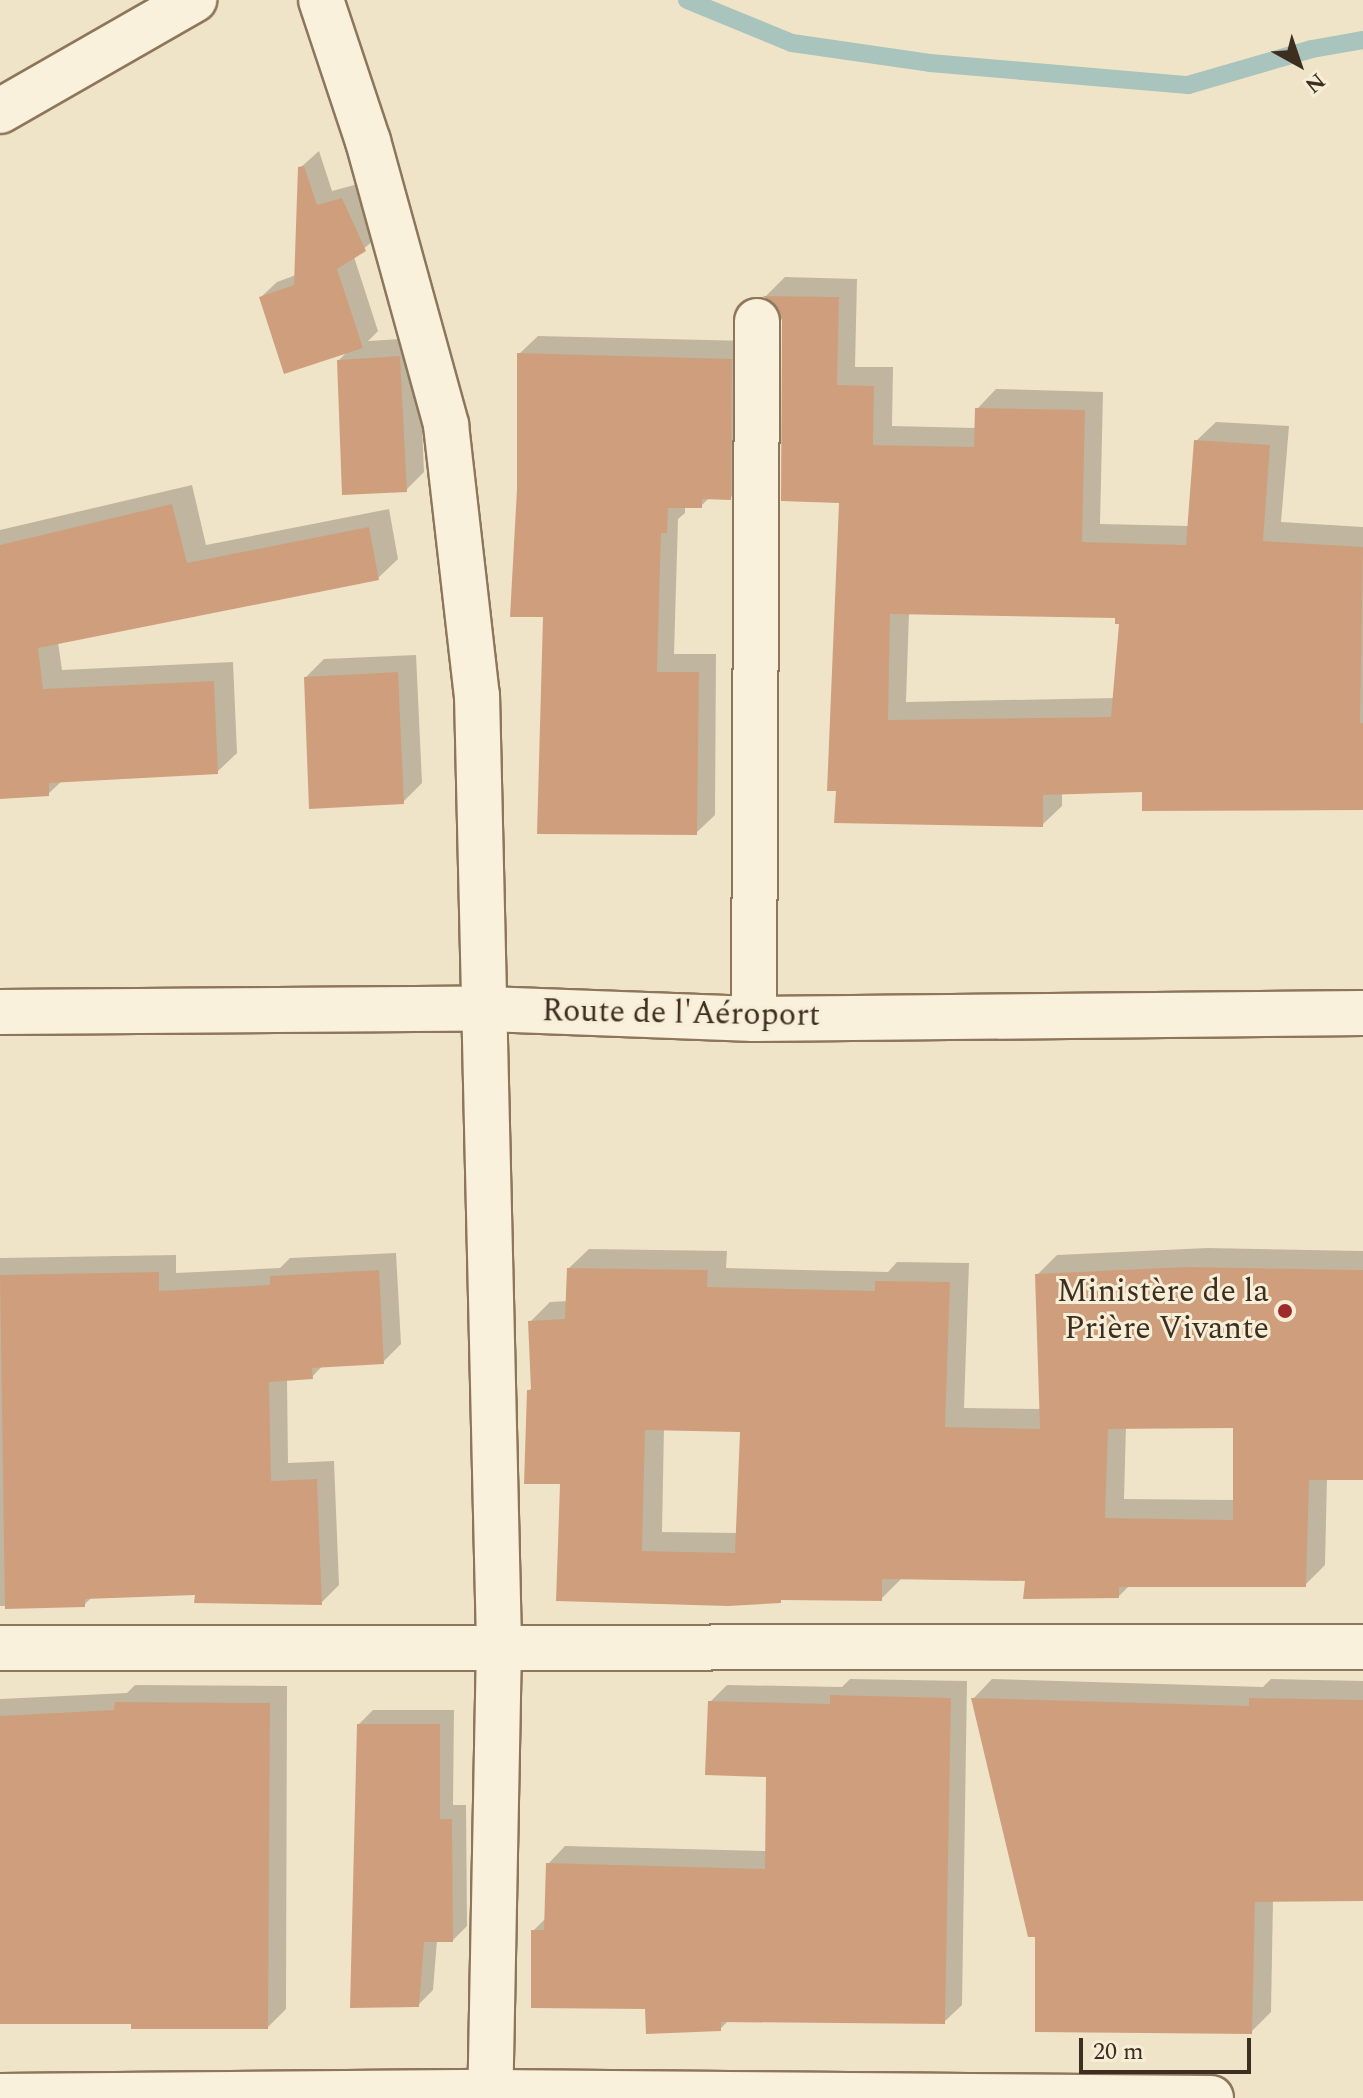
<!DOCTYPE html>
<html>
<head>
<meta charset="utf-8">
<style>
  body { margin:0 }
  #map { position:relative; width:1363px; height:2098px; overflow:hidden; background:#f0e4c8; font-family:Spectral,serif }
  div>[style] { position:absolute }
  .shadow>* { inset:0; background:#0003 }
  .stream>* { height:18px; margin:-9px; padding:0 9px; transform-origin:9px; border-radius:9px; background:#a9c4bc }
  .building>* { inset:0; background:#cf9f7d }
  .roads { filter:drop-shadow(2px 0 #8d765c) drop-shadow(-2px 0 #8d765c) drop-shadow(0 2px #8d765c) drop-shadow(0 -2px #8d765c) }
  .street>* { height:44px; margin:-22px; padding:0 22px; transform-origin:22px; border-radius:22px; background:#faf1dc }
  .secondary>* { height:44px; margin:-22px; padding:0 22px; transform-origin:22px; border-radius:22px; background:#faf1dc }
  .dots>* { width:22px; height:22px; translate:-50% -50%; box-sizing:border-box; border:4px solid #f7eed8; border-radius:50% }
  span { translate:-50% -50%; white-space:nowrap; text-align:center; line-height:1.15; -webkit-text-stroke:6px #f7eed8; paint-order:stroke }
  .street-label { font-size:32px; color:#3d2e20 }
  .poi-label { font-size:32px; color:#3d2e20 }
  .right { translate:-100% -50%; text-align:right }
  .north { position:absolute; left:1259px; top:24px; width:80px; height:80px; -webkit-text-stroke:6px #f7eed8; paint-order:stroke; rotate:140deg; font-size:22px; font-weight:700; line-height:32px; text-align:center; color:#3d2e20 }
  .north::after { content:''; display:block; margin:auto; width:28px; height:36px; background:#3d2e20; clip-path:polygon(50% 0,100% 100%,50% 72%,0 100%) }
  .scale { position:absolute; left:1079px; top:2038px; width:172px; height:36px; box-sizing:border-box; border:4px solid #3d2e20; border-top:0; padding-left:10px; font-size:24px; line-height:28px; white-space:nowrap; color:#3d2e20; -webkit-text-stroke:6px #f7eed8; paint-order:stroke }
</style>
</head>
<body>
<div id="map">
  <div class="shadow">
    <i style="clip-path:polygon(319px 151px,332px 191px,358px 184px,381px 234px,354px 257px,378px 331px,368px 341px,418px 338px,424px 472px,406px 490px,339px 360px,348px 351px,261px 297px,277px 282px,296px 275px,300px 168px)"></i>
    <i style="clip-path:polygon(evenodd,785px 277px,857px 279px,855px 367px,893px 367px,892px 426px,976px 428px,977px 409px,996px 389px,1103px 392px,1100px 524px,1190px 526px,1196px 441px,1216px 422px,1289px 426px,1281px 522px,1363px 527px,1363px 808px,1144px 790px,1062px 793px,1062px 806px,1042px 825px,836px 821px,842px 501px,780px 307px,766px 296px,785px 277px,909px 613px,1117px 616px,1121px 622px,1115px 698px,906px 702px,909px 613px)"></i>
    <i style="clip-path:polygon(538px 336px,749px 341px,749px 480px,730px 498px,709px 498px,701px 506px,685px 506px,685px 513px,678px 519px,674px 654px,716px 654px,715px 815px,696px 833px,545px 615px,519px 489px,519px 354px)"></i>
    <i style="clip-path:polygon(192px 485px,206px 545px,389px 509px,398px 559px,378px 578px,58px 642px,62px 670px,233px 662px,237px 753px,217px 772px,62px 781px,48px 794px,0 797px,0 530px)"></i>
    <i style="clip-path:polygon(416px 655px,422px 783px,403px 802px,306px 677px,324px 659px)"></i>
    <i style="clip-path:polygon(evenodd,1207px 1248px,1363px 1251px,1363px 1478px,1327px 1478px,1325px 1565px,1305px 1585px,1130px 1585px,1119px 1596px,1027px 1579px,901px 1579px,881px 1599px,558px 1599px,562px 1482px,528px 1391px,533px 1387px,530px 1322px,550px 1302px,568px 1301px,569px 1268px,589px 1249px,727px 1251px,726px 1268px,888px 1272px,897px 1262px,969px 1263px,964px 1408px,1042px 1409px,1037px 1275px,1057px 1255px,1207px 1248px,1126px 1426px,1235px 1426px,1235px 1500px,1124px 1499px,1126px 1426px,1207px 1248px,664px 1428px,742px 1430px,738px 1533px,662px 1532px,664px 1428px)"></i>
    <i style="clip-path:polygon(396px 1253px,401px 1344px,383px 1362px,323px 1365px,312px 1377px,287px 1378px,288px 1463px,334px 1461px,339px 1585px,321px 1603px,197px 1593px,92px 1597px,84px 1605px,0 1606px,0 1258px,176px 1255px,176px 1273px,280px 1268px,290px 1258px)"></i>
    <i style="clip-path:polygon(850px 1679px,967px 1681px,962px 2005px,944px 2022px,729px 2020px,720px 2029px,647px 2007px,533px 1931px,546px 1918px,548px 1864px,565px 1846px,767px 1851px,768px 1775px,710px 1702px,727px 1685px,842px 1687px)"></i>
    <i style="clip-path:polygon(992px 1679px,1263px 1687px,1271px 1679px,1363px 1681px,1363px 1899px,1273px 1900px,1271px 2012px,1251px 2032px,1037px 1935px,973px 1699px)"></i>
    <i style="clip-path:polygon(135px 1685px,287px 1686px,286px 2009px,268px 2027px,133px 2022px,0 2022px,0 1699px,127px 1693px)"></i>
    <i style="clip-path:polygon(373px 1710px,454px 1710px,453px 1805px,466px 1805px,467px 1926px,453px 1940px,437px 1940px,433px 1990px,418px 2005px,359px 1724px)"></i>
  </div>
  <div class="stream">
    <i style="left:687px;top:0;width:113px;rotate:22.3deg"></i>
    <i style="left:792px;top:43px;width:139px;rotate:8.2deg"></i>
    <i style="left:930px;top:63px;width:259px;rotate:4.9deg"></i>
    <i style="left:1188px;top:85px;width:129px;rotate:-16.2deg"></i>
    <i style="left:1312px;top:49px;width:52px;rotate:-10deg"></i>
  </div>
  <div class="building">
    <i style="clip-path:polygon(304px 166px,317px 205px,342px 198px,366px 251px,337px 269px,363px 348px,284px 374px,259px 297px,294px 285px,298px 167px)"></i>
    <i style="clip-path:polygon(evenodd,763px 296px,839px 297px,837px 385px,874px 386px,873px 445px,974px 447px,975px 408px,1085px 410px,1082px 542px,1186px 545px,1194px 440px,1270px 445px,1263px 541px,1363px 547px,1360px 723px,1363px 723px,1363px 810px,1142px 811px,1142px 792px,1043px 795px,1043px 827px,834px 823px,836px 791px,827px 791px,839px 503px,781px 501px,782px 321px,778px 308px,763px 296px,890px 614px,1115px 618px,1115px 624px,1119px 624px,1111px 717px,888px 720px,890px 614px)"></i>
    <i style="clip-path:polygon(517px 353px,732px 359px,731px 500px,702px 499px,702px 508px,668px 508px,667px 533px,661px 533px,657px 672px,699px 672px,697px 835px,537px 834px,543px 617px,510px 617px,517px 489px)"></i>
    <i style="clip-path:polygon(400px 356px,407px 492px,342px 495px,337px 360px)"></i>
    <i style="clip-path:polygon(172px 504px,187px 563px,369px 527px,379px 580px,38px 648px,43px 689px,214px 681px,218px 774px,49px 783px,49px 796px,0 799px,0 545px)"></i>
    <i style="clip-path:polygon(398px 672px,404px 804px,309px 809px,304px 677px)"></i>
    <i style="clip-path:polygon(evenodd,1186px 1267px,1363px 1270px,1363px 1480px,1309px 1480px,1306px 1587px,1119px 1587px,1119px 1598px,1023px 1599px,1025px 1581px,882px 1579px,882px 1601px,781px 1600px,781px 1603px,728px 1606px,556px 1601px,560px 1484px,524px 1484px,527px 1390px,531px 1390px,528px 1321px,565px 1319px,567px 1268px,708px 1270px,707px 1287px,875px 1291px,875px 1281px,950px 1282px,945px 1427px,1040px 1429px,1035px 1274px,1186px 1267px,1233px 1428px,1233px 1520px,1105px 1518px,1108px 1429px,1233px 1428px,1186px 1267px,645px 1430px,740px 1432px,735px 1553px,642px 1551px,645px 1430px)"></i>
    <i style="clip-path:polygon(379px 1270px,384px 1364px,312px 1368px,313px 1379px,269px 1382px,271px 1481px,317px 1479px,322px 1605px,194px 1603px,195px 1595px,85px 1599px,85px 1607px,5px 1609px,0 1275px,159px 1272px,159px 1291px,270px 1285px,270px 1276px)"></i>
    <i style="clip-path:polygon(830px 1695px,951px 1698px,945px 2024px,721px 2022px,721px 2031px,646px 2034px,645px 2009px,531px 2008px,531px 1930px,544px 1930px,546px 1863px,765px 1869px,766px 1777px,705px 1775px,708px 1701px,830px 1704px)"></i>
    <i style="clip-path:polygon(971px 1698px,1249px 1706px,1249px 1698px,1363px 1700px,1363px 1901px,1255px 1902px,1252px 2034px,1035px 2032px,1035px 1937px,1028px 1937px)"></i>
    <i style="clip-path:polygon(115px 1702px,270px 1703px,268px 2029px,131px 2029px,131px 2024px,0 2024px,0 1716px,114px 1710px)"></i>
    <i style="clip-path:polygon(357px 1724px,440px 1724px,440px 1819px,452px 1819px,453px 1942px,424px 1942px,419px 2007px,350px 2008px)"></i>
  </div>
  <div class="roads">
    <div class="street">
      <i style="left:321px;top:0;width:149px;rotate:71.6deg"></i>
      <i style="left:368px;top:141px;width:295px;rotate:74.6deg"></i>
      <i style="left:446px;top:425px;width:272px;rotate:83.5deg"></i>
      <i style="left:477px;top:695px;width:950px;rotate:88.67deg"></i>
      <i style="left:499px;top:1645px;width:453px;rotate:91.1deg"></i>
      <i style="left:0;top:111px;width:224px;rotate:-29.8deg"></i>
      <i style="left:754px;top:1019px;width:698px;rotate:-89.75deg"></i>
      <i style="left:0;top:1648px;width:1363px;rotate:-0.04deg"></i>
      <i style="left:0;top:2096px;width:490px;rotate:-0.5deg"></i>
      <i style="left:490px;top:2092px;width:721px;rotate:0.48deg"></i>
    </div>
    <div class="secondary">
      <i style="left:0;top:1012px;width:484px;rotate:-0.4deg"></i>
      <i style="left:484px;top:1009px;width:270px;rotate:2.1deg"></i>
      <i style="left:754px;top:1019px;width:609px;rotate:-0.56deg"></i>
    </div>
  </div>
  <div class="dots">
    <i style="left:1285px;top:1311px;background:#9e2a2b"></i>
  </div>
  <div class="street-label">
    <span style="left:681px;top:1014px;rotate:1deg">Route de l'Aéroport</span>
  </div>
  <div class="poi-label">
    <span class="right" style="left:1269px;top:1311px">Ministère de la<br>Prière Vivante</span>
  </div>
  <div class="north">N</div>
  <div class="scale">20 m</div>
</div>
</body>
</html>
